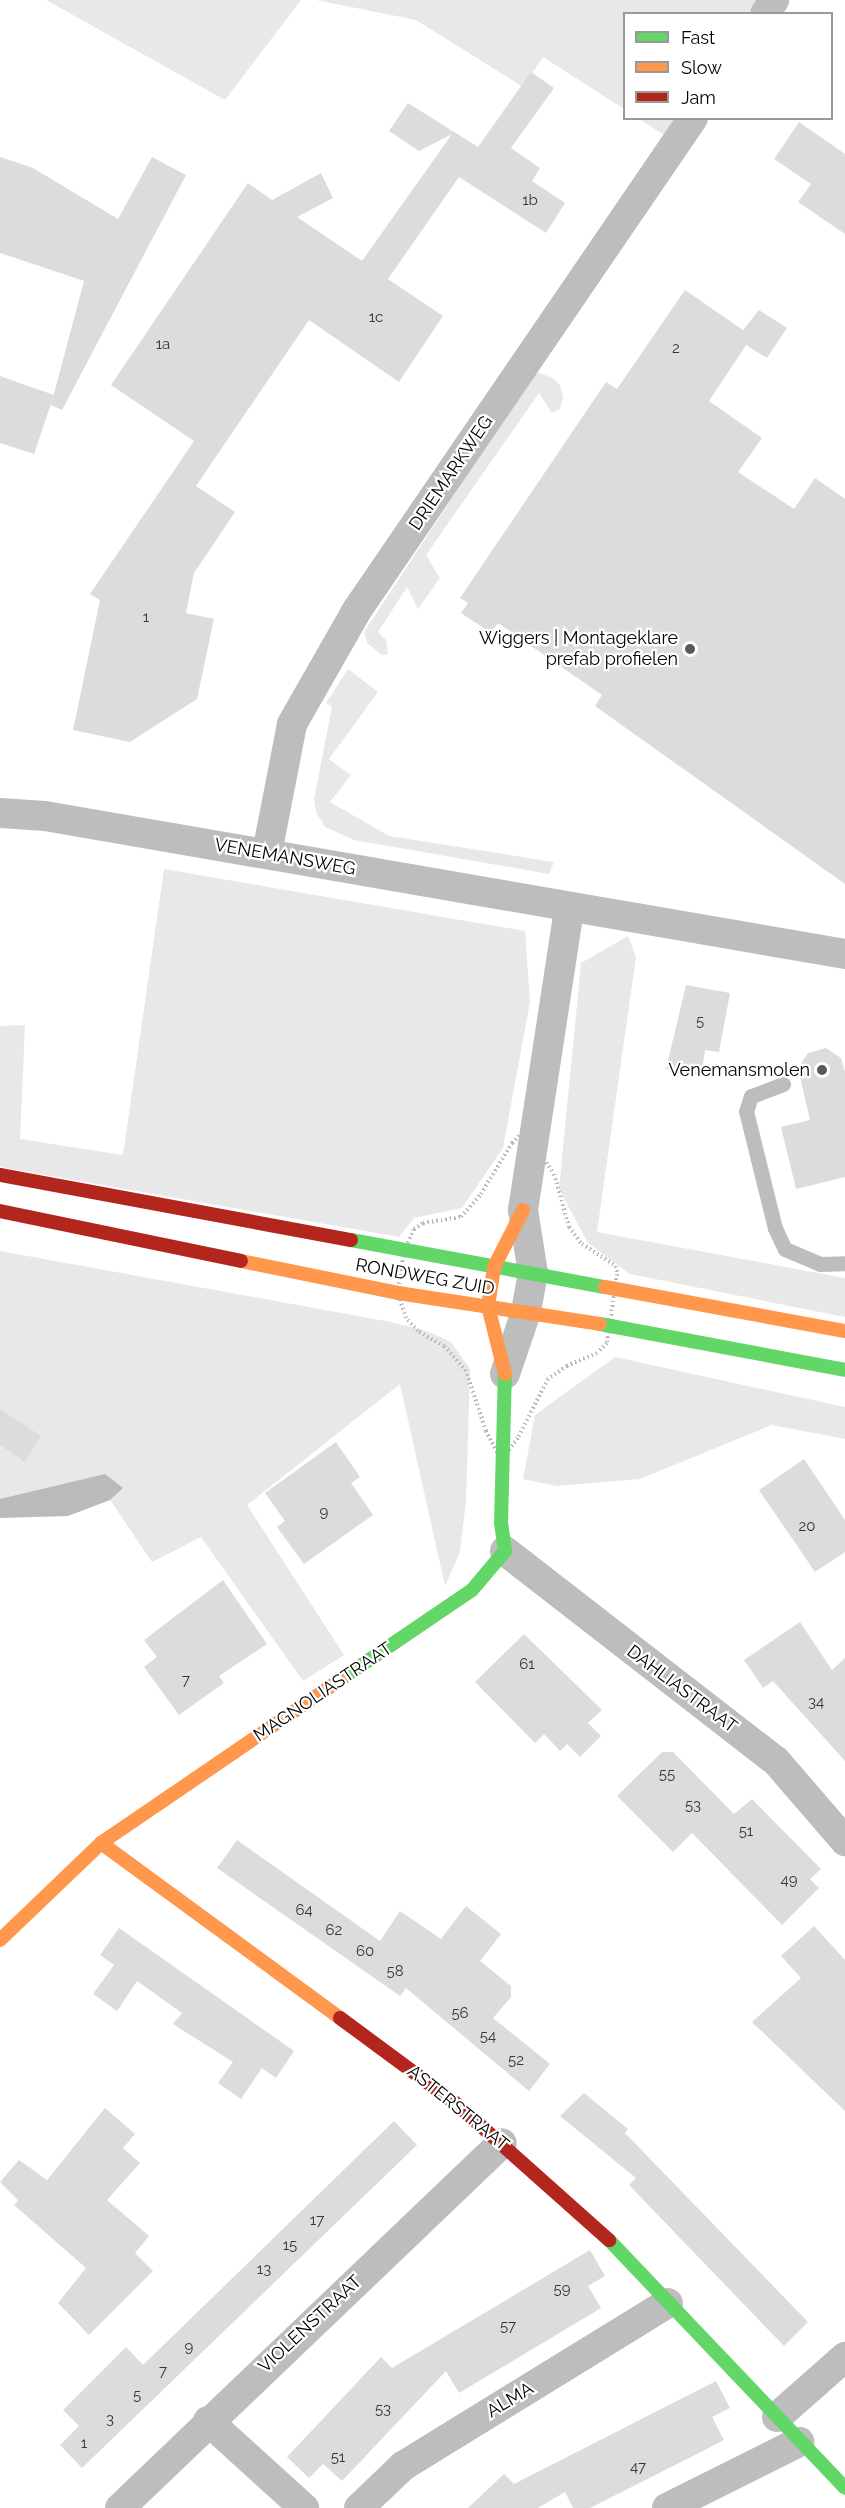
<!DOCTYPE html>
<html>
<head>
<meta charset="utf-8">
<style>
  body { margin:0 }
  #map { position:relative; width:845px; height:2508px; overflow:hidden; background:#fff; font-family:Raleway,sans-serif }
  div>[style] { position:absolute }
  .green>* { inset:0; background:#e8e8e8 }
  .water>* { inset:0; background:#bababa }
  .building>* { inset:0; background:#dcdcdc }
  .path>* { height:4px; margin-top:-2px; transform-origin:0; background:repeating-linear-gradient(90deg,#b8b8b8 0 1.5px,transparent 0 4.5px) }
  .lane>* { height:15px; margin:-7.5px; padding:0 7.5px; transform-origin:7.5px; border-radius:7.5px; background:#bdbdbd }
  .street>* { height:30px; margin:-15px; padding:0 15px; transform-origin:15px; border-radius:15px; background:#bdbdbd }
  .fast>* { height:14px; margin:-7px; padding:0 7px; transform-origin:7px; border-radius:7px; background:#63d668 }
  .slow>* { height:14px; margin:-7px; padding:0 7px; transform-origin:7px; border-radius:7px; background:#ff974d }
  .jam>* { height:14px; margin:-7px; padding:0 7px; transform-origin:7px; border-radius:7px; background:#b3261e }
  .dots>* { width:16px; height:16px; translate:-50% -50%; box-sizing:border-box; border:3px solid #fff; border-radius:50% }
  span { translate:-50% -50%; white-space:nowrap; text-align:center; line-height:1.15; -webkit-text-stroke:4.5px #fff; paint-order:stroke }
  .number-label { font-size:15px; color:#373737 }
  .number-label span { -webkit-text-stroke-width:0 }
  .street-label { font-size:18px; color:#000 }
  .poi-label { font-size:18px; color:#000 }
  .right { translate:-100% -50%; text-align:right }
  .legend { position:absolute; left:623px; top:12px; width:210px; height:108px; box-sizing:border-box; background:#fff; border:2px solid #999; margin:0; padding:8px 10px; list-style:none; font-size:18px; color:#000 }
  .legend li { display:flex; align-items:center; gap:12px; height:30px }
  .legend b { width:30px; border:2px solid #999 }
</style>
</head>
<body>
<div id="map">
  <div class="green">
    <i style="clip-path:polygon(46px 0,301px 0,225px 100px)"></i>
    <i style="clip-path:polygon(316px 0,757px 0,748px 13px,624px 14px,624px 109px,543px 57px,523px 87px,416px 20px)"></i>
    <i style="clip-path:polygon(639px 119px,676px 119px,664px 135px)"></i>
    <i style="clip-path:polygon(535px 372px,551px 377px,560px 385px,563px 398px,560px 409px,552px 413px,539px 393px,426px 555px,440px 578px,418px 609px,407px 587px,378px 632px,386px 640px,388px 654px,382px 655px,367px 643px,364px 632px)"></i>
    <i style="clip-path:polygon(348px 669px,378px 692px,329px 759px,351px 775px,330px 802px,389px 836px,554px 862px,549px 874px,354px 840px,325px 827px,316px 812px,314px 799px,332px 707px,326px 703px)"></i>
    <i style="clip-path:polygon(164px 869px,525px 931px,530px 1002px,503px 1148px,462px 1208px,414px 1218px,399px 1237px,0 1167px,0 1026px,25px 1025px,20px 1139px,123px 1155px)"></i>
    <i style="clip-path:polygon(628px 936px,636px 957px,597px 1232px,845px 1278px,845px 1317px,630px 1274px,588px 1243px,559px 1189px,581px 963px)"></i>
    <i style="clip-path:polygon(0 1251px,391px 1322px,427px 1331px,451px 1342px,470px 1369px,466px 1502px,460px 1552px,445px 1586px,400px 1384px,247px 1505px,344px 1655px,303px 1681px,201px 1537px,152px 1562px,110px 1500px,122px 1487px,57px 1485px,27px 1496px,0 1499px)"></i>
    <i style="clip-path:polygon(615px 1357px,845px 1407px,845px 1439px,772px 1425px,640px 1479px,557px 1486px,523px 1479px,535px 1415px)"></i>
  </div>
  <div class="water">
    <i style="clip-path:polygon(105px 1474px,123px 1488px,110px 1500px,68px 1516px,0 1518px,0 1499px)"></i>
  </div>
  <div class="building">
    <i style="clip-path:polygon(531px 72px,554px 88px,511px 148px,540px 168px,532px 181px,565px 203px,546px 233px,459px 177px,388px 279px,443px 316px,399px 382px,309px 320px,196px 486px,235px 512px,194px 573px,186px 613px,214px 619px,197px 699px,130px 742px,73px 730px,100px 600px,90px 594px,194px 441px,111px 385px,248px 183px,272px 200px,321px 173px,333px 198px,297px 217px,362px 261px,452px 134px,419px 151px,389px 131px,408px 103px,478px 147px)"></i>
    <i style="clip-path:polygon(799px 122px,845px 154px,845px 234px,798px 202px,811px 184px,774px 159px)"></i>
    <i style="clip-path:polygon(0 157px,33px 168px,118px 219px,152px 157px,186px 175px,62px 410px,51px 405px,84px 281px,0 253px)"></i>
    <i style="clip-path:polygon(685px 290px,743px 330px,759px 310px,787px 328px,767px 358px,746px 345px,709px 401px,762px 438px,738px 472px,794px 509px,815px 478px,845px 499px,845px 884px,595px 706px,602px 695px,498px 623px,491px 633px,461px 613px,468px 603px,460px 598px,606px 382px,617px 389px)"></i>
    <i style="clip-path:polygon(0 376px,54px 395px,34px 454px,0 443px)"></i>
    <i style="clip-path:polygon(686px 985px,730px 993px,719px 1052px,705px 1050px,701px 1076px,666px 1069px)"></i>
    <i style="clip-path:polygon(826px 1048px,841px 1058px,845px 1072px,845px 1177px,796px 1189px,781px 1127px,810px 1120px,798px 1068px,808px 1053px)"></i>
    <i style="clip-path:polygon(0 1409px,41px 1436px,25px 1462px,0 1445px)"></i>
    <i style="clip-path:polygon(336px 1442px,360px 1477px,351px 1483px,373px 1515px,304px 1564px,277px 1527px,285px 1521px,265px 1493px)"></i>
    <i style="clip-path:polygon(804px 1459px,845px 1520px,845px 1552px,815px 1572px,759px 1490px)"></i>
    <i style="clip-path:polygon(223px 1580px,267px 1644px,219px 1676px,224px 1683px,179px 1715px,144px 1667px,157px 1657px,144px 1640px)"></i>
    <i style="clip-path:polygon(800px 1622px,832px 1670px,845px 1658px,845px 1761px,773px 1681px,763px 1688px,744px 1660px)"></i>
    <i style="clip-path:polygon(524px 1634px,602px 1710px,588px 1723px,601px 1736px,580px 1757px,567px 1744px,560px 1751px,544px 1734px,535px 1743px,475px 1682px)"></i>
    <i style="clip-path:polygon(662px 1752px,673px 1752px,734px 1814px,752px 1799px,821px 1869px,810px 1879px,819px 1888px,782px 1925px,692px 1833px,673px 1852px,617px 1796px)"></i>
    <i style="clip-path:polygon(237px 1840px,380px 1941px,400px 1911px,441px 1939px,466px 1906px,501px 1934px,480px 1961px,511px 1986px,511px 1997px,493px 2018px,550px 2064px,529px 2091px,406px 1988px,400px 1996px,217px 1868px)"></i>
    <i style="clip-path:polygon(814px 1926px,845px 1960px,845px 2111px,752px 2022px,801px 1978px,781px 1956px)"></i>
    <i style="clip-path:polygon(119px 1928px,294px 2051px,276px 2078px,262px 2068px,241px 2099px,218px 2083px,233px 2062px,173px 2024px,182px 2013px,137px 1981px,117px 2011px,93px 1994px,114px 1965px,100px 1955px)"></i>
    <i style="clip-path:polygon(584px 2093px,628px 2129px,625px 2133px,808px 2322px,784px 2346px,629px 2185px,636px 2178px,560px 2116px)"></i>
    <i style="clip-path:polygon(105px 2108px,135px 2134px,123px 2148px,140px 2163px,107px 2200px,149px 2236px,135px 2253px,153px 2271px,89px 2335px,58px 2303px,86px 2268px,14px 2205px,18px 2200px,0 2182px,19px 2160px,47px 2180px)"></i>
    <i style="clip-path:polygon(394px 2121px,417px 2145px,82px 2468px,60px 2445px,79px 2426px,63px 2410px,126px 2347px,143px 2365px)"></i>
    <i style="clip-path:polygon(590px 2250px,605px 2276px,588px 2286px,601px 2308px,459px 2393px,446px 2371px,342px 2481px,323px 2464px,309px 2478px,287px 2457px,381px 2357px,392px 2368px)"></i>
    <i style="clip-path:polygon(716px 2381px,730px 2408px,712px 2417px,724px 2440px,697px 2454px,590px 2508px,573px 2508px,565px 2492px,538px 2508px,468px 2508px,504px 2474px,514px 2484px)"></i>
  </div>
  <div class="path">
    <i style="left:537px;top:1119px;width:32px;rotate:86deg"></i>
    <i style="left:539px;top:1151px;width:27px;rotate:57deg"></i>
    <i style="left:554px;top:1174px;width:55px;rotate:74.2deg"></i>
    <i style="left:569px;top:1227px;width:21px;rotate:53deg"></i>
    <i style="left:582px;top:1244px;width:40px;rotate:32.9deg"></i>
    <i style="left:616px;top:1266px;width:8px;rotate:83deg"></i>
    <i style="left:617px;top:1274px;width:70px;rotate:98.2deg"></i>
    <i style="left:607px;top:1343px;width:14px;rotate:135deg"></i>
    <i style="left:597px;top:1353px;width:33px;rotate:157deg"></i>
    <i style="left:567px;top:1366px;width:23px;rotate:146deg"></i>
    <i style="left:548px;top:1379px;width:66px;rotate:117deg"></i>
    <i style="left:518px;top:1438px;width:28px;rotate:128deg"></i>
    <i style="left:501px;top:1460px;width:33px;rotate:-117deg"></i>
    <i style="left:486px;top:1431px;width:63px;rotate:-108.4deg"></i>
    <i style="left:466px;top:1371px;width:33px;rotate:-131deg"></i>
    <i style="left:444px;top:1346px;width:30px;rotate:-150deg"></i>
    <i style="left:418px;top:1331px;width:18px;rotate:-133deg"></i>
    <i style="left:406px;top:1318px;width:26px;rotate:-108deg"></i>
    <i style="left:398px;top:1293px;width:42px;rotate:-81.9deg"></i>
    <i style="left:404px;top:1251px;width:24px;rotate:-66deg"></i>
    <i style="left:414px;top:1229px;width:11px;rotate:-34deg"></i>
    <i style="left:423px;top:1223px;width:38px;rotate:-9deg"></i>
    <i style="left:461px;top:1217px;width:30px;rotate:-49deg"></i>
    <i style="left:481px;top:1194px;width:60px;rotate:-58.7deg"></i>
    <i style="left:512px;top:1143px;width:35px;rotate:-44deg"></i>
  </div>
  <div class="lane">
    <i style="left:783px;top:1084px;width:34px;rotate:159deg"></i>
    <i style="left:751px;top:1096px;width:16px;rotate:108deg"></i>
    <i style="left:746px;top:1111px;width:121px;rotate:76.1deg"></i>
    <i style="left:775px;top:1228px;width:23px;rotate:65deg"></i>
    <i style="left:785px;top:1249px;width:38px;rotate:23deg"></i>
    <i style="left:820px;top:1264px;width:25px;rotate:-2deg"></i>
  </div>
  <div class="street">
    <i style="left:765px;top:14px;width:17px;rotate:-57deg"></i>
    <i style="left:0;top:813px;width:45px;rotate:3.8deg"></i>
    <i style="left:45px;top:816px;width:812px;rotate:9.79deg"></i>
    <i style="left:267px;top:853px;width:131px;rotate:-79deg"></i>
    <i style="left:292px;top:724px;width:131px;rotate:-60.3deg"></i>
    <i style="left:357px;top:610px;width:596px;rotate:-55.67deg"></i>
    <i style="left:505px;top:1374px;width:65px;rotate:-71.3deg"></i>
    <i style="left:526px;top:1312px;width:40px;rotate:-80deg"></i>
    <i style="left:533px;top:1273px;width:64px;rotate:-99deg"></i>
    <i style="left:523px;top:1210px;width:305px;rotate:-81.3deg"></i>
    <i style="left:505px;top:1551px;width:343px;rotate:37.8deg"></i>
    <i style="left:776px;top:1761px;width:106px;rotate:49.2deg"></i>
    <i style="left:777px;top:2417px;width:91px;rotate:-41.4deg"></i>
    <i style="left:208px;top:2421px;width:130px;rotate:42.2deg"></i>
    <i style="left:120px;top:2508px;width:528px;rotate:-43.7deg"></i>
    <i style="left:359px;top:2508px;width:61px;rotate:-43.7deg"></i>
    <i style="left:403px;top:2466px;width:311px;rotate:-31.6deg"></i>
    <i style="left:667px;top:2508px;width:148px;rotate:-26.6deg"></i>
  </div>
  <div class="fast">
    <i style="left:351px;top:1240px;width:258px;rotate:10.5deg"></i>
    <i style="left:600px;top:1324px;width:249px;rotate:10.6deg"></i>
    <i style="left:341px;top:1679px;width:158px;rotate:-34.2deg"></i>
    <i style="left:472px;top:1590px;width:51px;rotate:-49.8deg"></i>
    <i style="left:505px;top:1551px;width:28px;rotate:-98deg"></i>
    <i style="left:501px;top:1523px;width:149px;rotate:-88.5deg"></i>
    <i style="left:609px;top:2240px;width:342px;rotate:46.4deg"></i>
  </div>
  <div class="slow">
    <i style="left:241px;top:1261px;width:160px;rotate:11.5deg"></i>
    <i style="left:398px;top:1293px;width:204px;rotate:8.7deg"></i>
    <i style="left:605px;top:1287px;width:244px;rotate:10.4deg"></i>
    <i style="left:505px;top:1374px;width:70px;rotate:-104deg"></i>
    <i style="left:488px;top:1306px;width:39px;rotate:-81deg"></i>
    <i style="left:494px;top:1267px;width:64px;rotate:-63deg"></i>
    <i style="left:101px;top:1843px;width:296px;rotate:36.2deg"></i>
    <i style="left:0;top:1940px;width:140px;rotate:-43.8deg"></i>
    <i style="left:101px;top:1843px;width:291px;rotate:-34.3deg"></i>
  </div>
  <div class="jam">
    <i style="left:0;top:1175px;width:357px;rotate:10.5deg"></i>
    <i style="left:0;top:1211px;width:246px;rotate:11.7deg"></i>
    <i style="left:340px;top:2018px;width:142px;rotate:36.4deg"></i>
    <i style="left:454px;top:2102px;width:208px;rotate:41.7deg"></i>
  </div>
  <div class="dots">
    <i style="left:690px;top:649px;background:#595959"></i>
    <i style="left:822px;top:1070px;background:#595959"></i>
  </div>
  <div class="number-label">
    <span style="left:530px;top:201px">1b</span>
    <span style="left:376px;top:318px">1c</span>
    <span style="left:163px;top:345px">1a</span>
    <span style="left:676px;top:349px">2</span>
    <span style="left:146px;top:618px">1</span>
    <span style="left:700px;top:1022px">5</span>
    <span style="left:324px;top:1513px">9</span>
    <span style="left:807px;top:1527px">20</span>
    <span style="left:527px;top:1665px">61</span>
    <span style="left:186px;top:1681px">7</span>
    <span style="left:816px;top:1703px">34</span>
    <span style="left:667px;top:1775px">55</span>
    <span style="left:693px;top:1806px">53</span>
    <span style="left:746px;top:1832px">51</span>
    <span style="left:789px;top:1881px">49</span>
    <span style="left:304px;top:1911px">64</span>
    <span style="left:334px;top:1931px">62</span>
    <span style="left:365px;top:1952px">60</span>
    <span style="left:395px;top:1972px">58</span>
    <span style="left:460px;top:2014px">56</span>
    <span style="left:488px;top:2037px">54</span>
    <span style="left:516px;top:2061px">52</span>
    <span style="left:317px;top:2221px">17</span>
    <span style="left:290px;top:2246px">15</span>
    <span style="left:264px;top:2270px">13</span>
    <span style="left:562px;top:2290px">59</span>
    <span style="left:508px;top:2327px">57</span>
    <span style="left:189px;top:2348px">9</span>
    <span style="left:163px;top:2372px">7</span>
    <span style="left:137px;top:2396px">5</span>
    <span style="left:383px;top:2410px">53</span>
    <span style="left:110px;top:2420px">3</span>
    <span style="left:84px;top:2444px">1</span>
    <span style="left:338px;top:2458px">51</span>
    <span style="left:638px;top:2468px">47</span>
  </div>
  <div class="street-label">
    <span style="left:451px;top:473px;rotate:-56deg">DRIEMARKWEG</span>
    <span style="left:285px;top:857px;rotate:10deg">VENEMANSWEG</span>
    <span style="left:425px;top:1277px;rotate:10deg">RONDWEG ZUID</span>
    <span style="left:682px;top:1689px;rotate:37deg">DAHLIASTRAAT</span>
    <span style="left:323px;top:1692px;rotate:-34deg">MAGNOLIASTRAAT</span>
    <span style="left:458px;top:2108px;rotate:39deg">ASTERSTRAAT</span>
    <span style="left:310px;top:2324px;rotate:-43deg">VIOLENSTRAAT</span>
    <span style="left:510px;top:2400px;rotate:-31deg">ALMA</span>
  </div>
  <div class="poi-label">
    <span class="right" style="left:678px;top:649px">Wiggers | Montageklare<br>prefab profielen</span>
    <span class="right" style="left:810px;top:1070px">Venemansmolen</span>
  </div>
  <ul class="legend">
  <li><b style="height:8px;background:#63d668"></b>Fast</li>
  <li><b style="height:8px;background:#ff974d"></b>Slow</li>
  <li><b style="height:8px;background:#b3261e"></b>Jam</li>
  </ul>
</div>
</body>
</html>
